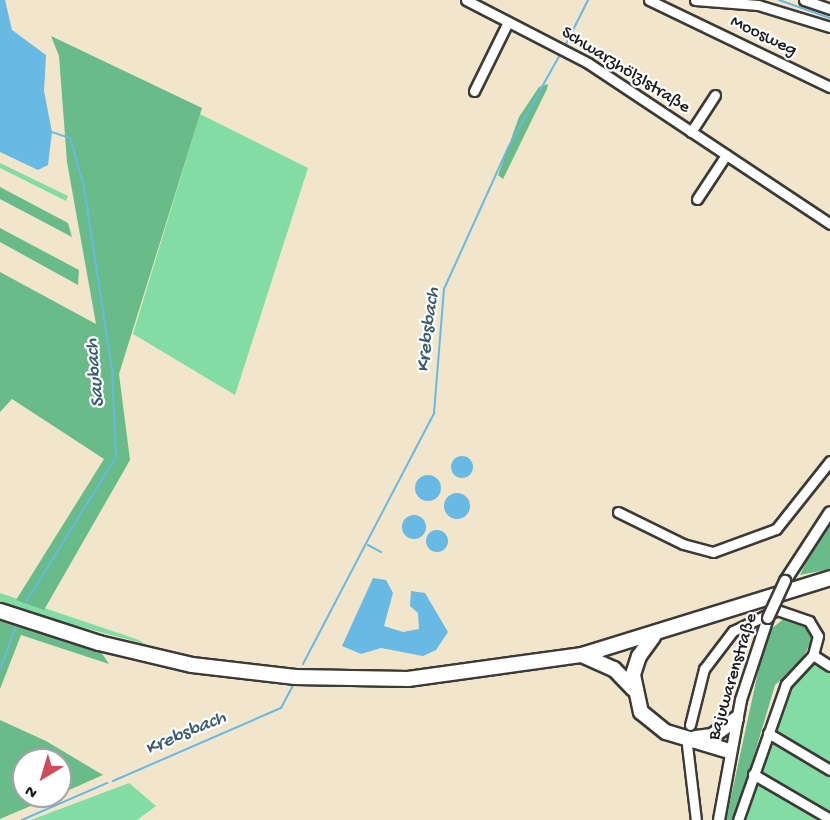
<!DOCTYPE html>
<html>
<head>
<meta charset="utf-8">
<style>
  body { margin:0 }
  #map { position:relative; width:830px; height:820px; overflow:hidden; background:#f1e6cc; font-family:"Gochi Hand",sans-serif }
  div>[style] { position:absolute }
  .green>* { inset:0; background:#82dca3 }
  .forest>* { inset:0; background:#69bc89 }
  .water>* { inset:0; background:#68b9e3 }
  .round { border-radius:50% }
  .stream>* { height:2px; margin:-1px; padding:0 1px; transform-origin:1px; border-radius:1px; background:#68b9e3 }
  .roads { filter:drop-shadow(2px 0 #3c3a36) drop-shadow(-2px 0 #3c3a36) drop-shadow(0 2px #3c3a36) drop-shadow(0 -2px #3c3a36) }
  .minor>* { height:9px; margin:-4.5px; padding:0 4.5px; transform-origin:4.5px; border-radius:4.5px; background:#fff }
  .major>* { height:10px; margin:-5px; padding:0 5px; transform-origin:5px; border-radius:5px; background:#fff }
  .highway>* { height:14px; margin:-7px; padding:0 7px; transform-origin:7px; border-radius:7px; background:#fff }
  .bridges { filter:drop-shadow(2px 0 #3c3a36) drop-shadow(-2px 0 #3c3a36) drop-shadow(0 2px #3c3a36) drop-shadow(0 -2px #3c3a36) }
  .major-bridge>* { height:10px; margin:-5px; padding:0 5px; transform-origin:5px; border-radius:5px; background:#fff }
  span { translate:-50% -50%; white-space:nowrap; text-align:center; line-height:1.15; -webkit-text-stroke:4.5px #fff; paint-order:stroke }
  .street-label { font-size:18px; color:#1c1c1c }
  .water-label { font-size:20px; color:#3a5b6c; font-style:italic }
  .north { position:absolute; left:12px; top:748px; width:60px; height:60px; box-sizing:border-box; background:#fff; border:2px solid #a4a4a4; border-radius:50%; rotate:218deg; font-size:16px; font-weight:700; line-height:24px; text-align:center; color:#1c1c1c }
  .north::after { content:''; display:block; margin:auto; width:21px; height:27px; background:#d1495b; clip-path:polygon(50% 0,100% 100%,50% 72%,0 100%) }
</style>
</head>
<body>
<div id="map">
  <div class="green">
    <i style="clip-path:polygon(200px 114px,308px 168px,235px 395px,133px 334px)"></i>
    <i style="clip-path:polygon(0 163px,68px 196px,66px 201px,0 168px)"></i>
    <i style="clip-path:polygon(0 593px,139px 640px,145px 644px,13px 609px,0 603px)"></i>
    <i style="clip-path:polygon(812px 659px,830px 669px,830px 820px,740px 820px,785px 706px,780px 702px,788px 684px)"></i>
    <i style="clip-path:polygon(129px 783px,156px 806px,137px 820px,31px 820px)"></i>
  </div>
  <div class="forest">
    <i style="clip-path:polygon(51px 36px,202px 108px,119px 374px,130px 460px,44px 610px,16px 600px,104px 459px,12px 399px,0 412px,0 272px,96px 324px,67px 162px,59px 56px)"></i>
    <i style="clip-path:polygon(548px 84px,547px 89px,503px 179px,498px 175px,519px 117px,539px 87px)"></i>
    <i style="clip-path:polygon(0 187px,68px 223px,72px 237px,0 199px)"></i>
    <i style="clip-path:polygon(0 228px,79px 270px,78px 285px,0 242px)"></i>
    <i style="clip-path:polygon(830px 523px,830px 569px,800px 575px,813px 547px)"></i>
    <i style="clip-path:polygon(786px 617px,802px 621px,813px 638px,800px 663px,775px 685px,735px 820px,726px 820px,763px 649px,771px 629px)"></i>
    <i style="clip-path:polygon(0 621px,101px 652px,109px 664px,21px 635px,0 689px)"></i>
    <i style="clip-path:polygon(0 720px,46px 741px,103px 775px,60px 794px,60px 760px,24px 760px,24px 796px,54px 796px,0 819px)"></i>
  </div>
  <div class="water">
    <i style="clip-path:polygon(0 0,5px 0,12px 30px,46px 55px,44px 91px,52px 132px,48px 165px,38px 170px,0 152px)"></i>
    <i class="round" style="left:451px;top:456px;width:22px;height:22px"></i>
    <i class="round" style="left:415px;top:475px;width:26px;height:26px"></i>
    <i class="round" style="left:444px;top:493px;width:26px;height:26px"></i>
    <i class="round" style="left:402px;top:515px;width:24px;height:24px"></i>
    <i class="round" style="left:426px;top:530px;width:22px;height:22px"></i>
    <i style="clip-path:polygon(373px 578px,386px 580px,393px 593px,384px 626px,403px 632px,419px 629px,418px 613px,410px 606px,411px 591px,425px 593px,448px 632px,436px 650px,423px 656px,381px 648px,361px 654px,342px 646px)"></i>
  </div>
  <div class="stream">
    <i style="left:779px;top:0;width:54px;rotate:19.4deg"></i>
    <i style="left:564px;top:48px;width:54px;rotate:-63.4deg"></i>
    <i style="left:368px;top:545px;width:15px;rotate:28deg"></i>
    <i style="left:26px;top:602px;width:171px;rotate:-58.2deg"></i>
    <i style="left:116px;top:457px;width:87px;rotate:-92.6deg"></i>
    <i style="left:112px;top:370px;width:186px;rotate:-98.7deg"></i>
    <i style="left:84px;top:186px;width:50px;rotate:-106.3deg"></i>
    <i style="left:70px;top:138px;width:19px;rotate:-162deg"></i>
    <i style="left:303px;top:664px;width:283px;rotate:-62.4deg"></i>
    <i style="left:434px;top:413px;width:124px;rotate:-85.4deg"></i>
    <i style="left:444px;top:289px;width:157px;rotate:-65.6deg"></i>
    <i style="left:509px;top:146px;width:107px;rotate:-60.8deg"></i>
    <i style="left:0;top:669px;width:48px;rotate:-69.3deg"></i>
    <i style="left:113px;top:781px;width:183px;rotate:-23.5deg"></i>
    <i style="left:281px;top:708px;width:26px;rotate:-62deg"></i>
    <i style="left:22px;top:820px;width:93px;rotate:-23.5deg"></i>
  </div>
  <div class="roads">
    <div class="minor">
      <i style="left:466px;top:0;width:137px;rotate:27.3deg"></i>
      <i style="left:588px;top:63px;width:291px;rotate:33.6deg"></i>
      <i style="left:649px;top:0;width:201px;rotate:25.7deg"></i>
      <i style="left:695px;top:0;width:63px;rotate:4.5deg"></i>
      <i style="left:758px;top:5px;width:75px;rotate:17deg"></i>
      <i style="left:804px;top:0;width:28px;rotate:19deg"></i>
      <i style="left:474px;top:91px;width:77px;rotate:-63.8deg"></i>
      <i style="left:691px;top:132px;width:44px;rotate:-57deg"></i>
      <i style="left:697px;top:199px;width:53px;rotate:-56.6deg"></i>
      <i style="left:618px;top:512px;width:72px;rotate:26.2deg"></i>
      <i style="left:683px;top:544px;width:31px;rotate:15deg"></i>
      <i style="left:713px;top:552px;width:67px;rotate:-20.1deg"></i>
      <i style="left:776px;top:529px;width:87px;rotate:-51.5deg"></i>
      <i style="left:813px;top:655px;width:20px;rotate:33deg"></i>
      <i style="left:690px;top:725px;width:58px;rotate:-76deg"></i>
      <i style="left:704px;top:669px;width:48px;rotate:-52.7deg"></i>
      <i style="left:733px;top:631px;width:49px;rotate:-25.5deg"></i>
      <i style="left:777px;top:610px;width:34px;rotate:19deg"></i>
      <i style="left:809px;top:621px;width:17px;rotate:59deg"></i>
      <i style="left:818px;top:636px;width:20px;rotate:105deg"></i>
      <i style="left:813px;top:655px;width:40px;rotate:133deg"></i>
      <i style="left:786px;top:684px;width:144px;rotate:109.4deg"></i>
      <i style="left:768px;top:733px;width:72px;rotate:30.8deg"></i>
      <i style="left:687px;top:745px;width:76px;rotate:83.2deg"></i>
      <i style="left:753px;top:774px;width:89px;rotate:30.3deg"></i>
    </div>
    <div class="major">
      <i style="left:785px;top:581px;width:82px;rotate:-56.9deg"></i>
      <i style="left:719px;top:820px;width:122px;rotate:-79.6deg"></i>
      <i style="left:741px;top:700px;width:86px;rotate:-71.8deg"></i>
    </div>
    <div class="highway">
      <i style="left:0;top:611px;width:104px;rotate:17.9deg"></i>
      <i style="left:99px;top:643px;width:96px;rotate:13.3deg"></i>
      <i style="left:192px;top:665px;width:104px;rotate:6.6deg"></i>
      <i style="left:295px;top:677px;width:113px;rotate:1deg"></i>
      <i style="left:408px;top:679px;width:176px;rotate:-7.9deg"></i>
      <i style="left:582px;top:655px;width:260px;rotate:-17.2deg"></i>
      <i style="left:653px;top:637px;width:24px;rotate:126deg"></i>
      <i style="left:639px;top:656px;width:20px;rotate:108deg"></i>
      <i style="left:633px;top:675px;width:38px;rotate:78deg"></i>
      <i style="left:641px;top:712px;width:32px;rotate:39deg"></i>
      <i style="left:666px;top:732px;width:66px;rotate:16.8deg"></i>
      <i style="left:582px;top:655px;width:35px;rotate:24deg"></i>
      <i style="left:614px;top:669px;width:28px;rotate:46deg"></i>
      <i style="left:696px;top:738px;width:16px;rotate:-7deg"></i>
      <i style="left:712px;top:736px;width:29px;rotate:-35deg"></i>
    </div>
  </div>
  <div class="bridges">
    <div class="major-bridge">
      <i style="left:768px;top:618px;width:41px;rotate:-65.3deg"></i>
    </div>
  </div>
  <div class="street-label">
    <span style="left:763px;top:37px;rotate:26deg">Moosweg</span>
    <span style="left:625px;top:71px;rotate:32deg">Schwarzhölzlstraße</span>
    <span style="left:734px;top:677px;rotate:-73deg">Bajuwarenstraße</span>
  </div>
  <div class="water-label">
    <span style="left:429px;top:330px;rotate:-83deg">Krebsbach</span>
    <span style="left:96px;top:373px;rotate:-96deg">Saubach</span>
    <span style="left:186px;top:734px;rotate:-23deg">Krebsbach</span>
  </div>
  <div class="north">N</div>
</div>
</body>
</html>
